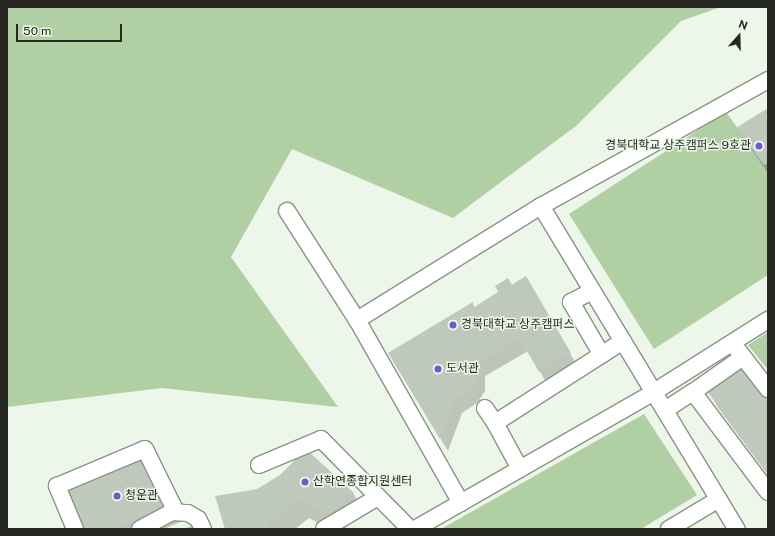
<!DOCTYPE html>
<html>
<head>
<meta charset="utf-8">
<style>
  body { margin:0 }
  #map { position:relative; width:775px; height:536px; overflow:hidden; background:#edf7e9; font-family:"Public Sans","Noto Sans KR",sans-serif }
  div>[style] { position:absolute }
  .green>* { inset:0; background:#b0cfa2 }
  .shadow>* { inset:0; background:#0003 }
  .building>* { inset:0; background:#bfc9bb }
  .roads { filter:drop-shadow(1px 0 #8a9386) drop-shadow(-1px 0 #8a9386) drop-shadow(0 1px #8a9386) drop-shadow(0 -1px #8a9386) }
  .minor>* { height:16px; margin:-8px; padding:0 8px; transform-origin:8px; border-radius:8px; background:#fff }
  .dots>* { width:11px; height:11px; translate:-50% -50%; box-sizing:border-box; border:2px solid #edf7e9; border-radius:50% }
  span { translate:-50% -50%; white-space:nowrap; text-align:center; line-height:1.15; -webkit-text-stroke:3px #edf7e9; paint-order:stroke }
  .poi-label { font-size:12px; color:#252823 }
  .right { translate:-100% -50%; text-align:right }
  .left { translate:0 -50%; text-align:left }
  .frame { position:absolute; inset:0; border:8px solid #252823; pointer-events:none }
  .north { position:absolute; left:719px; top:16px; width:40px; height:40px; -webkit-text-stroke:3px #edf7e9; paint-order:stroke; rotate:20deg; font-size:11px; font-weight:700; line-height:16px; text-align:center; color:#252823 }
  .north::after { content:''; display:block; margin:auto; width:14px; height:18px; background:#252823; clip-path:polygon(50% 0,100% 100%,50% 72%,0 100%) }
  .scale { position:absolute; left:16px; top:24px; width:106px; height:18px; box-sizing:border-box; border:2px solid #252823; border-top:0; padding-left:5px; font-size:12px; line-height:14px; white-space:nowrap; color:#252823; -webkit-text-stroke:3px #edf7e9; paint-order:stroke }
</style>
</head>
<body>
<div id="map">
  <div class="green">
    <i style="clip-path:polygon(7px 7px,721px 7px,681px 21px,576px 126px,453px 218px,292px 149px,231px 257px,338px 407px,162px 388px,7px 407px)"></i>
    <i style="clip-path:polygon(726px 112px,764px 165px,768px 163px,768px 275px,654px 349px,569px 214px)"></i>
    <i style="clip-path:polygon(768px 332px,768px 370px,748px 345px)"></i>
    <i style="clip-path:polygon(644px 414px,697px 495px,641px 529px,441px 529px)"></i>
  </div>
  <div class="shadow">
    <i style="clip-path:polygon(768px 109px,768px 173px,737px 129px)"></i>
    <i style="clip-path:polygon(525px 277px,581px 372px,550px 389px,528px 351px,485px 376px,485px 391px,477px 403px,462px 413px,448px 451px,389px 353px,472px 303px,475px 307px)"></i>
    <i style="clip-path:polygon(708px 391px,768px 402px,768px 475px,719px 409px)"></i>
    <i style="clip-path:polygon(153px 475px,180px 522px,164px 529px,85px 529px)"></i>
    <i style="clip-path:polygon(353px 493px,363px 511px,344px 529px,330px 529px,309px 518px,295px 529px,226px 529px,216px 497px)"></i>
  </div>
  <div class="building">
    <i style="clip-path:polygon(768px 108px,768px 163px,764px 165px,736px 128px)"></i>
    <i style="clip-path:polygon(526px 276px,571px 353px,539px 372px,520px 339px,478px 363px,478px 377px,470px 390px,455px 400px,440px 439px,388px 353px,473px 302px,473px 308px,498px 292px,495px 286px,508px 278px,512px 285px)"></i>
    <i style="clip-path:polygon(741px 365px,768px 400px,768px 473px,707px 391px)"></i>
    <i style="clip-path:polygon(306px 449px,354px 493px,329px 516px,299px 500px,268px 524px,269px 529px,225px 529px,215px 496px,257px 489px,280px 475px)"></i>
    <i style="clip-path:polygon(143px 456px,170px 504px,112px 529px,84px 529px,64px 488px)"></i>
    <i style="clip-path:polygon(192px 526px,193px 529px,183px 529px)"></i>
  </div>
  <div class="roads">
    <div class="minor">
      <i style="left:541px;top:206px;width:378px;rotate:58.8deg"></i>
      <i style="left:287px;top:211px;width:130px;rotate:57.3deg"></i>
      <i style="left:592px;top:291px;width:24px;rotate:152deg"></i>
      <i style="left:571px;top:302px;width:61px;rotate:59.7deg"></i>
      <i style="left:737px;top:349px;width:51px;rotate:52.2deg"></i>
      <i style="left:743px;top:357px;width:61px;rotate:145deg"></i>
      <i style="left:693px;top:392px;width:125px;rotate:53.1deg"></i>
      <i style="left:485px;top:408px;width:18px;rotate:56deg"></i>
      <i style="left:665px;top:410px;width:33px;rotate:-33deg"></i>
      <i style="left:259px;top:465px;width:67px;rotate:-22.8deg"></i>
      <i style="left:321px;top:439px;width:127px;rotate:45.3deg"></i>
      <i style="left:520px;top:469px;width:52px;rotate:-118.5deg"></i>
      <i style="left:495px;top:423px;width:152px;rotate:-32.6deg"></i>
      <i style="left:461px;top:503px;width:210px;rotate:-119.6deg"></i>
      <i style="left:357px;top:320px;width:216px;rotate:-31.8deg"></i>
      <i style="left:541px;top:206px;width:260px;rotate:-29deg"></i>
      <i style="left:75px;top:529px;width:47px;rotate:-112.7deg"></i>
      <i style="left:57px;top:486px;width:95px;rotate:-22.8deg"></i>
      <i style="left:145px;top:449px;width:70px;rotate:63.8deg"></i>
      <i style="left:140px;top:529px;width:36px;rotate:-28deg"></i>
      <i style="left:172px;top:512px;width:16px;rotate:4deg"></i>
      <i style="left:188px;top:513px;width:12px;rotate:31deg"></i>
      <i style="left:198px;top:519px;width:11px;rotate:63deg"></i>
      <i style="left:324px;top:529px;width:63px;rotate:-30.7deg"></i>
      <i style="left:415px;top:529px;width:275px;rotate:-29.8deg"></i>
      <i style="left:654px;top:392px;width:135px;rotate:-32.3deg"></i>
      <i style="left:669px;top:529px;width:58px;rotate:-31deg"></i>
    </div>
  </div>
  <div class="dots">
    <i style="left:759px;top:146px;background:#6d5bd5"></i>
    <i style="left:453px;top:325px;background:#6d5bd5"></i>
    <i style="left:438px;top:369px;background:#6d5bd5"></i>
    <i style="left:305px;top:482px;background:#6d5bd5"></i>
    <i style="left:117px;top:496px;background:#6d5bd5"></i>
  </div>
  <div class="poi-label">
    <span class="right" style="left:751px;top:146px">경북대학교 상주캠퍼스 9호관</span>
    <span class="left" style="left:461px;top:325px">경북대학교 상주캠퍼스</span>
    <span class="left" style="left:446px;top:369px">도서관</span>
    <span class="left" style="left:313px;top:482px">산학연종합지원센터</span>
    <span class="left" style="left:125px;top:496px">청운관</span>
  </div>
  <div class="frame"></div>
  <div class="north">N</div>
  <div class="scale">50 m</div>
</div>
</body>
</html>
